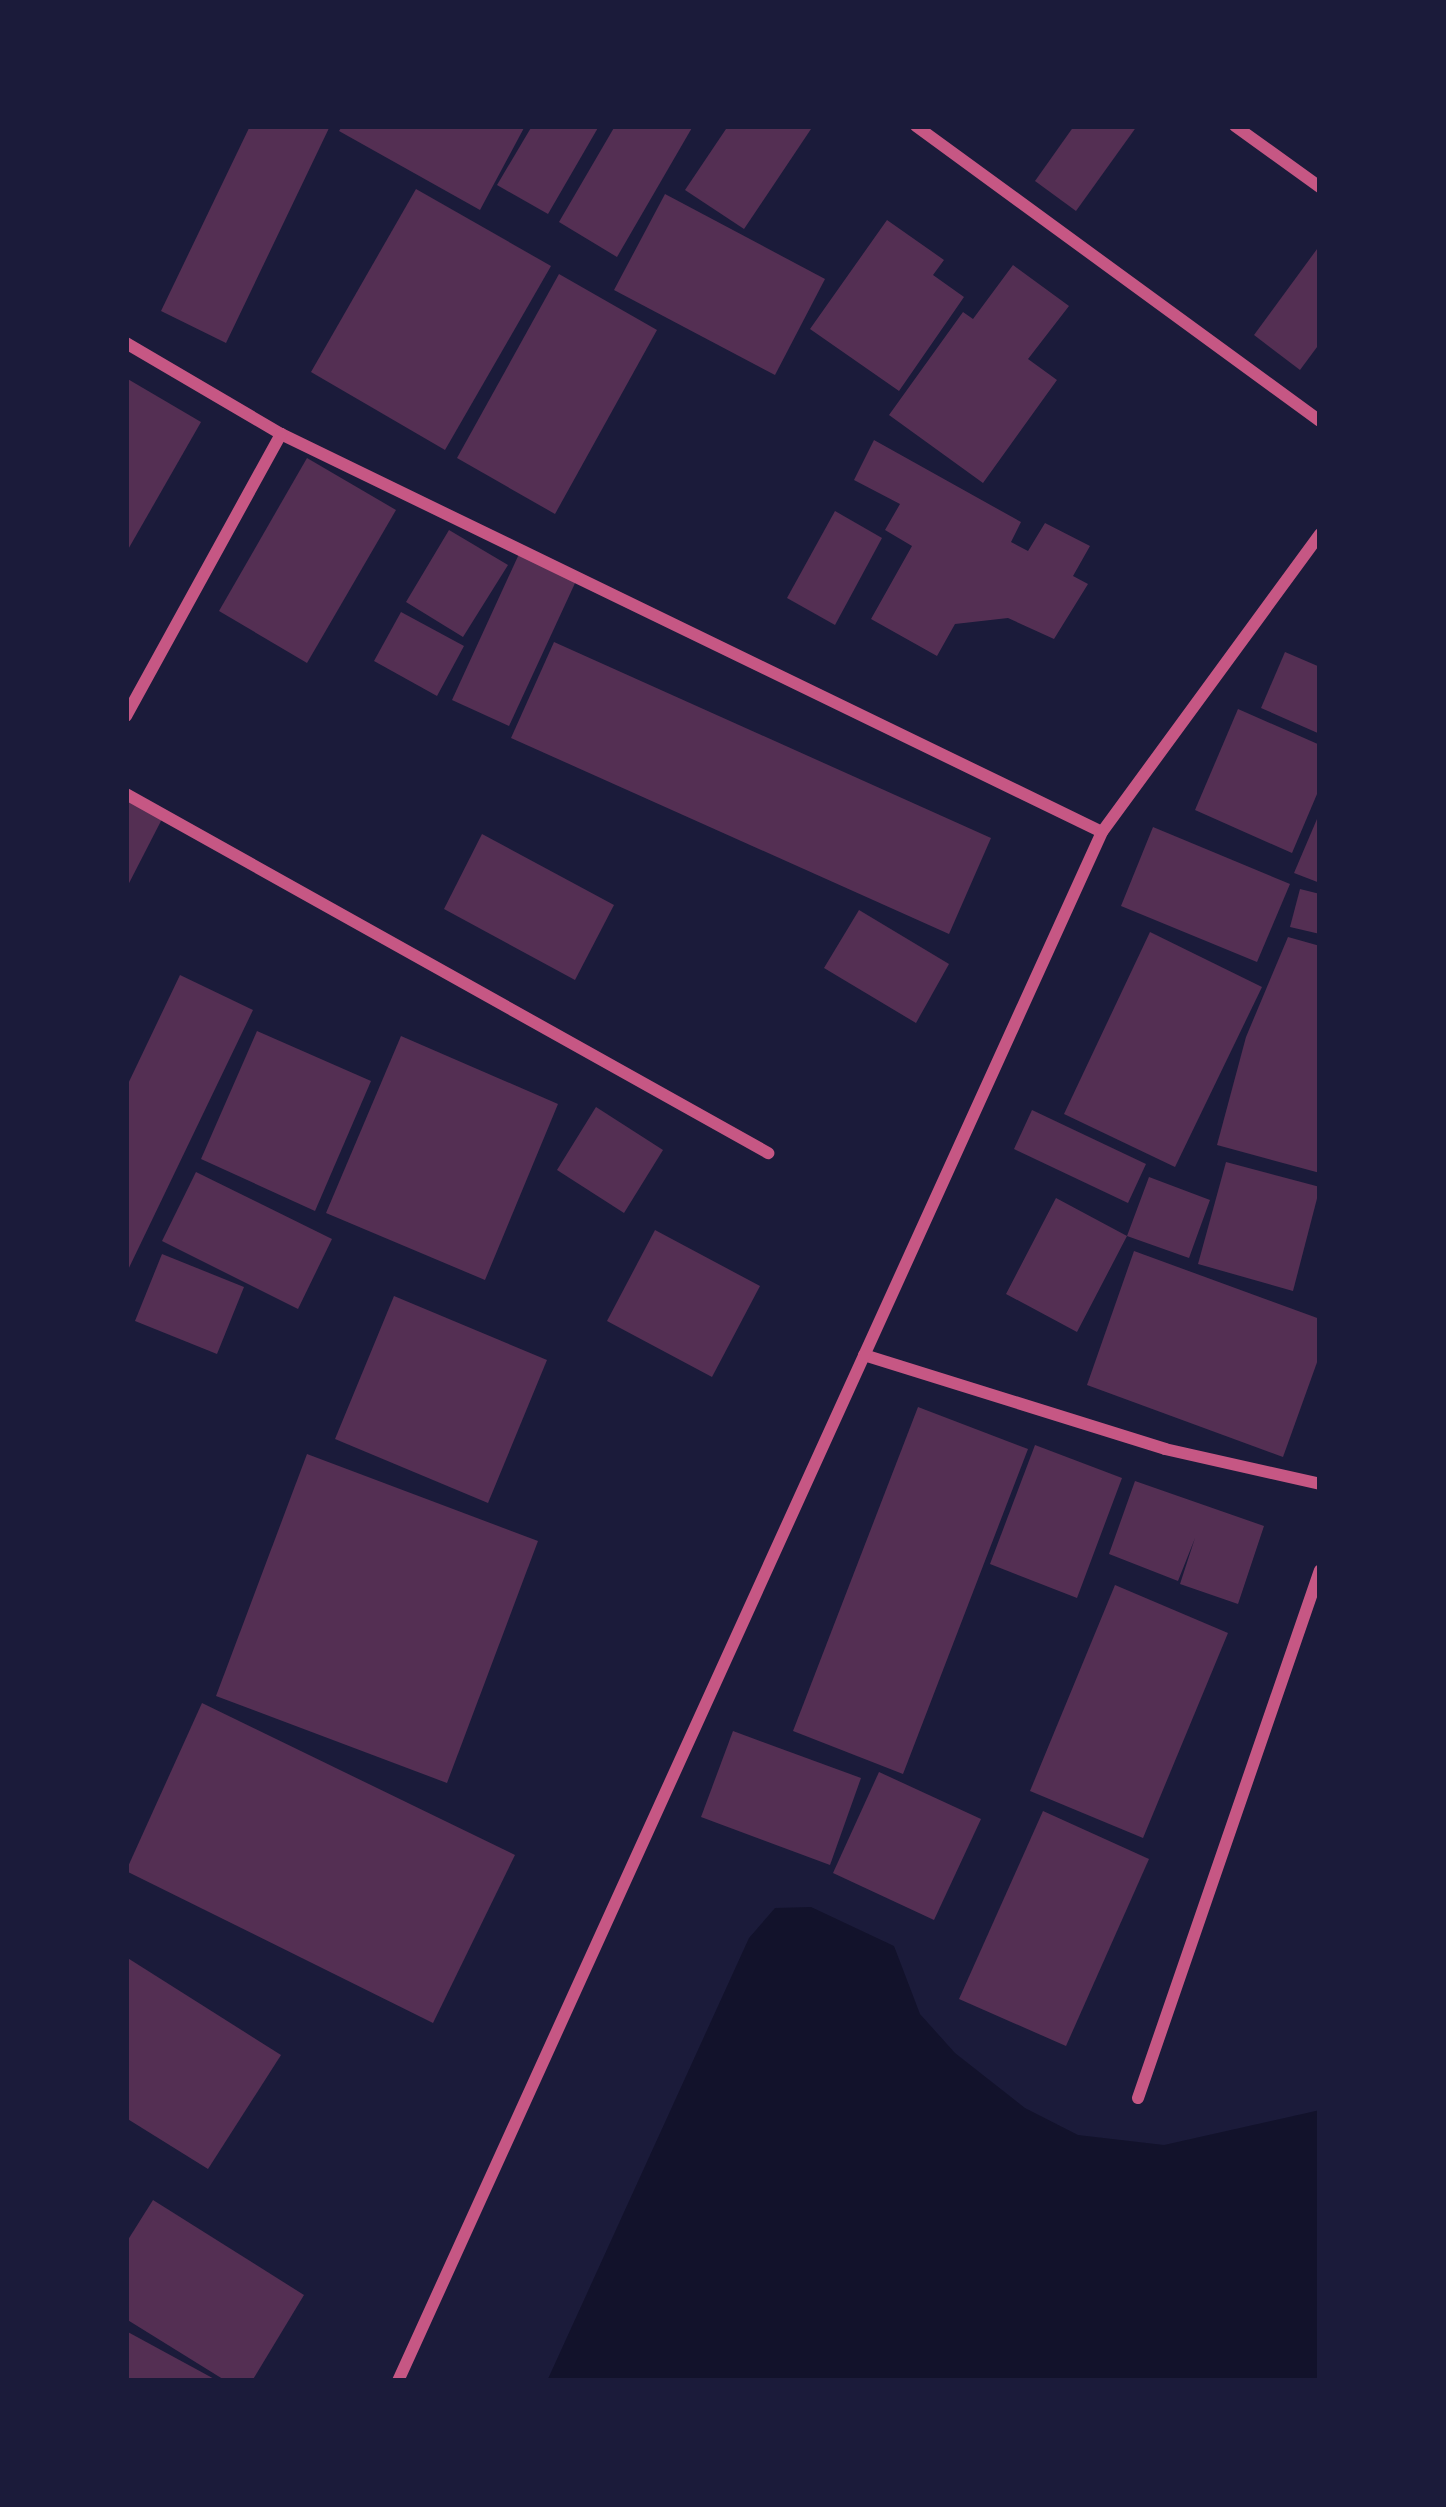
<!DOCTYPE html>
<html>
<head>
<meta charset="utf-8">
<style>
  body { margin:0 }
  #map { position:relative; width:1446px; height:2507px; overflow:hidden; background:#1b1b3a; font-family:Inter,sans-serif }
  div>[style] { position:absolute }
  .water>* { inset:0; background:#12122b }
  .building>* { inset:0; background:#542f53 }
  .minor>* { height:12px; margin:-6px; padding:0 6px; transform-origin:6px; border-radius:6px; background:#c65784 }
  span { translate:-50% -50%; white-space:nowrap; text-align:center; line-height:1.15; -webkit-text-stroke:10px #1b1b3a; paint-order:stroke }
  .frame { position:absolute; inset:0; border:129px solid #1b1b3a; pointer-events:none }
</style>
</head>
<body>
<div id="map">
  <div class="water">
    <i style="clip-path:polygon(811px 1907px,894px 1946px,920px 2014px,955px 2053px,1025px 2108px,1078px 2135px,1164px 2145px,1320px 2110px,1320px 2381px,547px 2381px,749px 1938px,775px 1908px)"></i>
  </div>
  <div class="building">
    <i style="clip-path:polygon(250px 126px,330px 126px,226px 343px,161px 311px)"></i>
    <i style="clip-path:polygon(342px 126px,525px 126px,480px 210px,339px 131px)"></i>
    <i style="clip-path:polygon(532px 126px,599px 126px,548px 214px,497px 185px)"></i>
    <i style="clip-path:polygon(615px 126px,693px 126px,617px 257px,559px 222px)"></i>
    <i style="clip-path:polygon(728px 126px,813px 126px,744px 229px,685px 190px)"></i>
    <i style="clip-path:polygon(1074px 126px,1137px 126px,1076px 211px,1035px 181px)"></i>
    <i style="clip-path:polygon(416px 189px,551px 266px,445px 450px,311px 372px)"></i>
    <i style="clip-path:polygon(665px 194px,825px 279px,775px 375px,614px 290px)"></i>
    <i style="clip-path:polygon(887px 220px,944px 260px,933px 275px,964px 297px,899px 391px,810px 329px)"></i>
    <i style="clip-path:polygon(1320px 245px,1320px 343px,1300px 370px,1254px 335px)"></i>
    <i style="clip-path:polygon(1013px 265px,1069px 306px,1028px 359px,1057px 380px,983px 483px,889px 415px,963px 312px,973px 319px)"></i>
    <i style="clip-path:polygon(559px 274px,657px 330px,555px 514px,457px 458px)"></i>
    <i style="clip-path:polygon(126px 378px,201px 422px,126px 553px)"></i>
    <i style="clip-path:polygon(874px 440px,1021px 522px,1011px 542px,1028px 551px,1045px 523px,1090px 546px,1073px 576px,1088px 584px,1054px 639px,1008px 618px,955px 624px,937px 656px,871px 619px,912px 546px,885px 530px,900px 504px,854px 480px)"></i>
    <i style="clip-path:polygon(307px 458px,396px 510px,307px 663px,219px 611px)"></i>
    <i style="clip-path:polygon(835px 511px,882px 538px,835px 625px,787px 598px)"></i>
    <i style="clip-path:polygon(449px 530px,508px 565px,463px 637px,406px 602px)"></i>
    <i style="clip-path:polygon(519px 554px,576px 581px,509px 726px,452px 700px)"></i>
    <i style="clip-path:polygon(401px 612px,464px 646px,437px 696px,374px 661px)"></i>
    <i style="clip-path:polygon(554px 642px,991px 838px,949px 934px,511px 738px)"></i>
    <i style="clip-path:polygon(1285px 652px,1320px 667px,1320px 734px,1261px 708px)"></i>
    <i style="clip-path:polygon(1238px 709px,1320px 745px,1320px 787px,1292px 853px,1195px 810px)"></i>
    <i style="clip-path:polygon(126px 800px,162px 819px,126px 889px)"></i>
    <i style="clip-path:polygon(1320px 812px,1320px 883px,1294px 873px)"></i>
    <i style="clip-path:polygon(1153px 827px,1290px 884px,1257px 962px,1121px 906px)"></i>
    <i style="clip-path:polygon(482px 834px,614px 905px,575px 980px,444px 909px)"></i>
    <i style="clip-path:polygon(1300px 889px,1320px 894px,1320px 934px,1290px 927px)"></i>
    <i style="clip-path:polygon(859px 910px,949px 964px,916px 1023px,824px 968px)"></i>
    <i style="clip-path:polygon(1150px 932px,1262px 987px,1175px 1167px,1064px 1114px)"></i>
    <i style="clip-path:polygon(1288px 937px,1320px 946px,1320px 1173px,1217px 1145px,1246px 1037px)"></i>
    <i style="clip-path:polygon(180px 975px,253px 1010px,126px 1274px,126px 1088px)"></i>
    <i style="clip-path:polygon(257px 1031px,371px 1081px,315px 1211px,201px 1159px)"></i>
    <i style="clip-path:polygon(401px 1036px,558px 1104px,485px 1280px,326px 1213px)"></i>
    <i style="clip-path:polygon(596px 1107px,663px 1150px,624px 1213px,557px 1170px)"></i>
    <i style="clip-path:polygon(1032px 1110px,1146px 1164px,1128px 1203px,1014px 1149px)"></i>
    <i style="clip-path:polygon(1226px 1162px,1320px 1187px,1293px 1291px,1198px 1264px)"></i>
    <i style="clip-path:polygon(196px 1172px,332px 1239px,298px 1309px,162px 1241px)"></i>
    <i style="clip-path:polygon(1149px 1177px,1210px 1200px,1189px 1258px,1127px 1236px,1077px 1332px,1006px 1294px,1056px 1198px,1127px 1236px)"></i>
    <i style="clip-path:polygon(655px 1230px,760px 1286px,712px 1377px,607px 1321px)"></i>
    <i style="clip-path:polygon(1134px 1251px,1320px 1319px,1320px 1354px,1283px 1457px,1087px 1385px)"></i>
    <i style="clip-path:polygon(162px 1254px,244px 1287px,217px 1354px,135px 1321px)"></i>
    <i style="clip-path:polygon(394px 1296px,547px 1360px,488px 1503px,335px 1439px)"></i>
    <i style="clip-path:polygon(918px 1407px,1028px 1449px,903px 1774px,793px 1731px)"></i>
    <i style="clip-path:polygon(1035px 1445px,1122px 1478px,1077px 1598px,990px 1564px)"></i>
    <i style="clip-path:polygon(307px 1454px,538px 1541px,447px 1783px,216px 1696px)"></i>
    <i style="clip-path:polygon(1135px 1481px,1264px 1526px,1238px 1604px,1180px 1584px,1195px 1538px,1178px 1581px,1109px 1554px)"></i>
    <i style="clip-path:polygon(1115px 1585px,1228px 1633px,1143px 1838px,1030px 1791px)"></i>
    <i style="clip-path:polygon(202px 1703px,515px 1855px,433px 2023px,126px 1871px)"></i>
    <i style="clip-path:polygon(733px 1731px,861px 1778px,830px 1865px,701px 1817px)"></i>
    <i style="clip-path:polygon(879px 1772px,981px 1819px,934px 1920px,833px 1873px)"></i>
    <i style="clip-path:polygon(1043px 1811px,1149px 1859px,1066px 2046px,959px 1999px)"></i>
    <i style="clip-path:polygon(126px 1957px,281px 2055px,208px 2169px,126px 2118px)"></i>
    <i style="clip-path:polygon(153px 2200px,304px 2295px,252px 2381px,226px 2381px,126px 2319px,126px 2243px)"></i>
    <i style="clip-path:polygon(126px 2331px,218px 2381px,126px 2381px)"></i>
  </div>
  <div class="minor">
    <i style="left:916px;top:126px;width:500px;rotate:36.14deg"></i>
    <i style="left:1235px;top:126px;width:105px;rotate:35.7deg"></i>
    <i style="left:126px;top:343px;width:180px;rotate:30.4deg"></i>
    <i style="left:281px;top:434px;width:912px;rotate:25.86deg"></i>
    <i style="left:126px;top:716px;width:322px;rotate:-61.2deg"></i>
    <i style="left:126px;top:794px;width:736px;rotate:29.21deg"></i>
    <i style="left:864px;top:1355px;width:315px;rotate:17.3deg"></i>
    <i style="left:1165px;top:1449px;width:159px;rotate:12.7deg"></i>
    <i style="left:1138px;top:2098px;width:558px;rotate:-70.98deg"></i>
    <i style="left:398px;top:2381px;width:1701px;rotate:-65.56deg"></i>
    <i style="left:1102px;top:832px;width:369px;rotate:-53.8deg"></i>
  </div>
  <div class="frame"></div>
</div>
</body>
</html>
